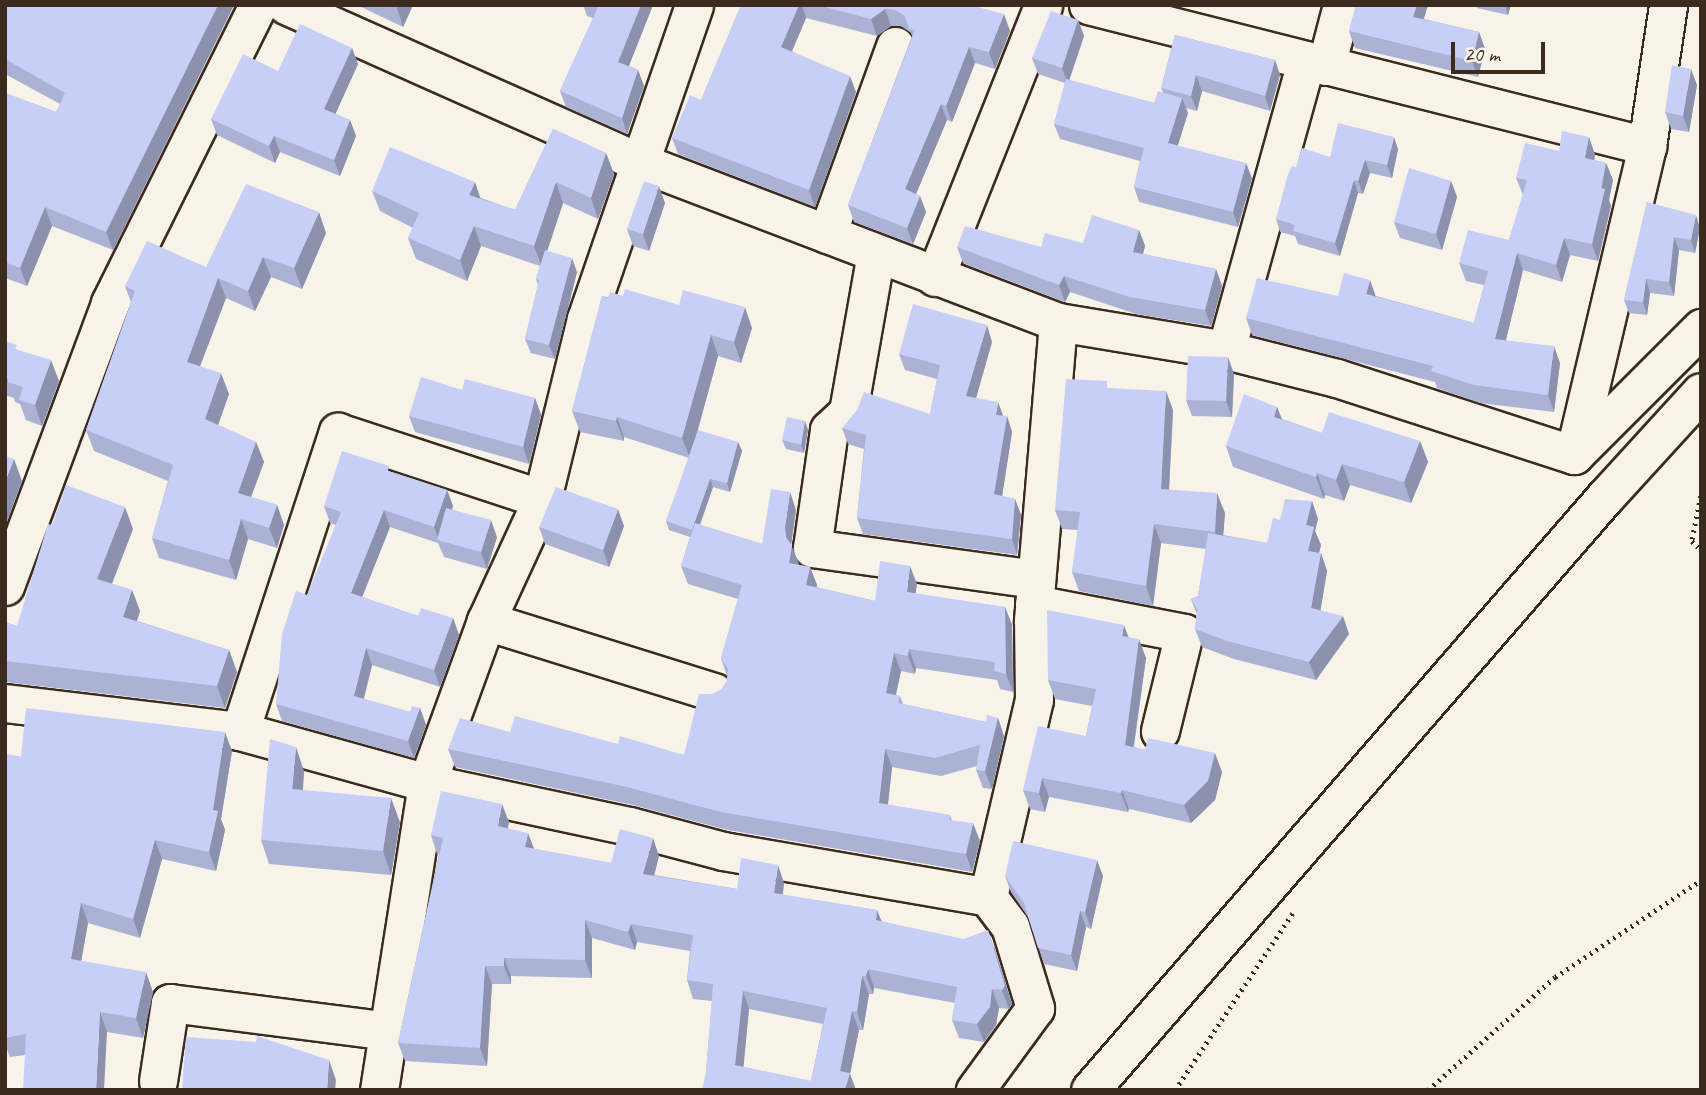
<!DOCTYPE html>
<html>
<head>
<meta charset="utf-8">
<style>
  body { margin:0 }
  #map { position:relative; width:1706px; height:1095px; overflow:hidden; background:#f7f3e8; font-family:Caveat,sans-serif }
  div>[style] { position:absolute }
  .path>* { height:4.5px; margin-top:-2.25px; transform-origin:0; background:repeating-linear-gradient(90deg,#3b2a1e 0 2px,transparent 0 7px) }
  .roads { filter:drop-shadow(2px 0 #3b2a1e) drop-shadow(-2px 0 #3b2a1e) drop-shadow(0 2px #3b2a1e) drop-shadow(0 -2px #3b2a1e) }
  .street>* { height:37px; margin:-18.5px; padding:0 18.5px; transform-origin:18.5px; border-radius:18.5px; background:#f7f3e8 }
  .wall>* { inset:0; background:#acb2d4 }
  .shaded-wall>* { inset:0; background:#8c91ad }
  .building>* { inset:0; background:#c8cff7 }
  span { translate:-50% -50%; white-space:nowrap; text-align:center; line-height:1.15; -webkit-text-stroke:6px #f7f3e8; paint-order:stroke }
  .frame { position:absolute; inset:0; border:7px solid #3b2a1e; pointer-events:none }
  .scale { position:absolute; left:1451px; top:42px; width:94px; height:32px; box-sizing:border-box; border:4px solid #3b2a1e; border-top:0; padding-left:9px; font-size:21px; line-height:24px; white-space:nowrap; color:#3b2a1e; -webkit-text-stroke:5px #f7f3e8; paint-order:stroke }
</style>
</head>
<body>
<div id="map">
  <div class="path">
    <i style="left:1701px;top:496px;width:46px;rotate:101.3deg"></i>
    <i style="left:1692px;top:541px;width:13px;rotate:45deg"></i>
    <i style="left:1175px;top:1090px;width:215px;rotate:-56.4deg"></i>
    <i style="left:1428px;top:1090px;width:170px;rotate:-41.7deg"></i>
    <i style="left:1555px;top:977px;width:175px;rotate:-33.6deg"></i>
  </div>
  <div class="roads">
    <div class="street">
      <i style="left:286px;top:5px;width:386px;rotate:24deg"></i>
      <i style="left:639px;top:162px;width:449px;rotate:20.9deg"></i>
      <i style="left:1058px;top:322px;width:170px;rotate:9.5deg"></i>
      <i style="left:1226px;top:350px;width:114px;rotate:14.2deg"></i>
      <i style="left:1337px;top:378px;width:249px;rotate:18deg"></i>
      <i style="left:1088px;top:5px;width:577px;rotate:14.16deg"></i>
      <i style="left:1326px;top:66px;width:63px;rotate:-75.3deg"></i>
      <i style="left:827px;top:234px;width:200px;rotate:-70.1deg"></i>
      <i style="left:876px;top:253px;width:161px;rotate:100deg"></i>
      <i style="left:848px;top:412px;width:26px;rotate:137deg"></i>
      <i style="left:829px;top:430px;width:119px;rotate:98.2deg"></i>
      <i style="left:812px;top:548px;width:226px;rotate:7.9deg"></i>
      <i style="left:935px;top:277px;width:293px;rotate:-68.3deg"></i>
      <i style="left:1226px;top:350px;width:300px;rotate:-74.5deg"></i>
      <i style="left:1574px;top:455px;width:318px;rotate:-76.7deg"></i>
      <i style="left:1647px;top:146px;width:143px;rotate:-81.5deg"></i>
      <i style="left:1574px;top:455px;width:180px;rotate:-45deg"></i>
      <i style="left:5px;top:586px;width:302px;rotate:-69.6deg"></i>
      <i style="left:110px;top:303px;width:333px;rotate:-63.6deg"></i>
      <i style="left:1034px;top:604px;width:153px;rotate:10.9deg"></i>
      <i style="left:1184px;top:633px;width:101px;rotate:103.8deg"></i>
      <i style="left:486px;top:621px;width:239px;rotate:17.3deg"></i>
      <i style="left:5px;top:703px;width:237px;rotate:6.8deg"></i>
      <i style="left:240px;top:731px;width:194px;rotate:15.5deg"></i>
      <i style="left:427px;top:783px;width:207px;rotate:12deg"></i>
      <i style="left:629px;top:826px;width:97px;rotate:14.9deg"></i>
      <i style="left:723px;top:851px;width:269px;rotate:9.8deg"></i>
      <i style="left:988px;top:897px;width:36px;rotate:53deg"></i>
      <i style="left:1010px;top:926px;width:86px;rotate:73deg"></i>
      <i style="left:1035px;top:1008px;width:102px;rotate:126.2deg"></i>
      <i style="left:240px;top:731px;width:315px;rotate:-71.9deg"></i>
      <i style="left:338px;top:432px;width:215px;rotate:18.2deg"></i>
      <i style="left:988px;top:897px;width:202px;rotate:-76.9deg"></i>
      <i style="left:1034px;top:700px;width:80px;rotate:-90.7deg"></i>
      <i style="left:1033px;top:620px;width:299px;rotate:-85.2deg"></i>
      <i style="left:158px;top:1081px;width:79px;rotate:-81.3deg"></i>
      <i style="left:170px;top:1003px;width:220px;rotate:7.3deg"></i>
      <i style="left:379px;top:1090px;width:311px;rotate:-81.1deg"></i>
      <i style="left:427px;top:783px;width:172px;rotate:-70deg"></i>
      <i style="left:486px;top:621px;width:134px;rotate:-65.3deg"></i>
      <i style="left:542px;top:499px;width:185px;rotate:-76.3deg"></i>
      <i style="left:586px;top:319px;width:332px;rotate:-71deg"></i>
      <i style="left:1090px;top:1090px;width:785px;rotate:-49.03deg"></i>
      <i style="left:1605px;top:497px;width:142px;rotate:-47.6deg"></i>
    </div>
  </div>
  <div class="wall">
    <i style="clip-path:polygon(5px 5px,234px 5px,113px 250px,52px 226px,27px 286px,5px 278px,5px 93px,56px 112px,60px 104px,5px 74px)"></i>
    <i style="clip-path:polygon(357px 5px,413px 5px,403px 27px)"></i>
    <i style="clip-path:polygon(583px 5px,653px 5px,629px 66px,638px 70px,644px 86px,627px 134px,566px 107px,560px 91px,593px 18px,587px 16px)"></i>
    <i style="clip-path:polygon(741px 5px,970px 5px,1010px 31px,995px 69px,975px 63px,952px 122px,947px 120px,916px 194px,920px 196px,926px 212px,913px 244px,854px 222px,848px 205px,912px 36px,911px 33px,901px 26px,891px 26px,877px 36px,806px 18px,792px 51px,856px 92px,815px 207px,678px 154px,672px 138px,701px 100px)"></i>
    <i style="clip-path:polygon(1356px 5px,1428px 5px,1424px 19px,1479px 32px,1485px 49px,1478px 77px,1355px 48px,1349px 31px)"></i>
    <i style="clip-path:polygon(1476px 5px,1511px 5px,1508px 15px,1477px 8px)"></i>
    <i style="clip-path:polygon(1078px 20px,1084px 36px,1069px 80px,1154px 103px,1163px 92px,1161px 88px,1175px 35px,1275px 60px,1280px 75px,1270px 111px,1202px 91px,1197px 111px,1186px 108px,1188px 113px,1177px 146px,1252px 178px,1238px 227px,1139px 202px,1134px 187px,1140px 161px,1060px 139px,1054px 124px,1065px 83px,1038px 74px,1032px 58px)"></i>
    <i style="clip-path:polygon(352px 48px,358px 64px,335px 114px,350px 120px,356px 136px,340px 176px,280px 152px,275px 163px,217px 135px,211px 119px,278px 71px)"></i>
    <i style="clip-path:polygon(1697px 85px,1689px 132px,1671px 129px,1665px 112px)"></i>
    <i style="clip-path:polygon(553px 129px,606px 153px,614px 174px,598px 219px,563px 203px,547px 251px,577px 272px,555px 359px,531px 353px,525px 339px,538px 285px,536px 279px,540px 266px,481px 246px,467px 281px,416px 259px,408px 238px,413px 228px,380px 211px,372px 191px,481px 198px,515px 210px)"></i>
    <i style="clip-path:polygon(1589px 137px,1595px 155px,1594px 160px,1606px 163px,1613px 180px,1609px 200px,1611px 206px,1598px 261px,1570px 255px,1562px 282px,1523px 270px,1506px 340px,1560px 363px,1554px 412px,1480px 403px,1437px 388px,1435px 382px,1252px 335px,1246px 318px,1338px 296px,1376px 296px,1474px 323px,1484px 285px,1466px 281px,1459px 263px,1509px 240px,1523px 195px,1516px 178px)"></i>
    <i style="clip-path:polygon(1398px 149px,1392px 178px,1370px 173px,1363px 194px,1358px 193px,1340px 256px,1298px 244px,1295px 236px,1280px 232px,1276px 219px,1296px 167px,1330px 157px)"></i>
    <i style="clip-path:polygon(1451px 181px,1457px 197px,1442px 250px,1400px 238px,1394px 222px)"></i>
    <i style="clip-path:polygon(1647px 202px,1700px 228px,1695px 253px,1679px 250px,1674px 296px,1650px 293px,1647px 315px,1629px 313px,1624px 300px)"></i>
    <i style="clip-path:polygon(665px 203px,649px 251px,633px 246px,627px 229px)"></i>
    <i style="clip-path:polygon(1139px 230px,1145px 246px,1143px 254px,1216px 269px,1222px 286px,1211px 326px,1136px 314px,1070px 292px,1065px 302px,963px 263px,957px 247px,1041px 247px,1083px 243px)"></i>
    <i style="clip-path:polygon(326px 233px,302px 289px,271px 277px,255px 311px,226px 298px,200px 366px,229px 394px,218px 425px,256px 442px,264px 462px,251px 497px,277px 505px,284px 525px,277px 548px,248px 539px,236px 580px,159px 558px,152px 538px,168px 481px,94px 451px,86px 430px,131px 302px,125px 286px,206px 267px)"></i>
    <i style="clip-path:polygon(602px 296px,752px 328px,741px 363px,718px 356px,696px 437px,738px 442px,742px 451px,730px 492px,713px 487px,700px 525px,762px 544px,796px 510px,791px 545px,799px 565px,810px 567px,817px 585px,816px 587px,875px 601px,917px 584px,915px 594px,1005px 607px,1012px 625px,1013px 692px,1000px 689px,997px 680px,916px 668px,915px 674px,901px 671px,896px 695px,900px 696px,903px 704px,986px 722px,998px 718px,1004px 736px,992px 789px,983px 788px,976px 770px,977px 766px,941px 776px,892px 767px,888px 805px,950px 815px,952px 821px,980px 841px,972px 872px,728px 830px,633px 805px,455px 767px,448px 749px,510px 732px,618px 744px,684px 755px,713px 694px,722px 689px,727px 681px,727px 676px,721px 658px,738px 599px,688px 584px,681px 566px,690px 537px,669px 530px,666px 521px,689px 458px,624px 437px,624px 441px,580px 432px,572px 411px)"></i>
    <i style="clip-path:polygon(5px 341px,59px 381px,42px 426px,26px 420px,20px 404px,15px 402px,14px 398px,5px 395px)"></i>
    <i style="clip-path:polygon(992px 342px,976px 398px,1003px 416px,1007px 416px,1012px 432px,1002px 496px,1015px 499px,1021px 515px,1017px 555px,863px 534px,857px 518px,864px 449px,848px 444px,842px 428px,930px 414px,937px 379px,905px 370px,899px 354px)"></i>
    <i style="clip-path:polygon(1234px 374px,1232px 417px,1192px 416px,1186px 400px)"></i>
    <i style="clip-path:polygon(1110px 388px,1173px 410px,1169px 490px,1225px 513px,1223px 535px,1267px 543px,1280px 520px,1312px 501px,1318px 519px,1315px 531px,1321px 545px,1319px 553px,1321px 553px,1327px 571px,1320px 610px,1349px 634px,1316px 680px,1234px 659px,1202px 647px,1195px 629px,1197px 615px,1191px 599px,1198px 596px,1206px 549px,1161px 543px,1153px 606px,1079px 591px,1072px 572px,1078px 530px,1062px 529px,1055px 510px)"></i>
    <i style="clip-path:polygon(462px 390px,535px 398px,541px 415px,529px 464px,415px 432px,409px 416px)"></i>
    <i style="clip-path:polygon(1277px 407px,1282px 419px,1322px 433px,1420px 441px,1428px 462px,1411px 503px,1350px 485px,1344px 501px,1325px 495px,1324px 499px,1233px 467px,1226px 446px)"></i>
    <i style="clip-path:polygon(805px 421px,808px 430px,804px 453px,786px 449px,782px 440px)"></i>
    <i style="clip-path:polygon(392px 472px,447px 490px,453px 506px,452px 509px,497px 537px,487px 569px,444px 557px,438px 543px,390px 527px,362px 597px,418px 616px,453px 618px,459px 635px,440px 687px,372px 665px,364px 699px,410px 712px,420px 708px,426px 725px,414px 758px,282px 721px,276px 704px,336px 525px,330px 523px,324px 506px)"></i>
    <i style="clip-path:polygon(52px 525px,133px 529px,112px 584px,132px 590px,140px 611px,137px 621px,229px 650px,237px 672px,225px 708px,5px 682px,5px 622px,17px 626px)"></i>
    <i style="clip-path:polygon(624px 526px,609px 567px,545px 544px,539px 527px)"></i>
    <i style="clip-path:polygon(1128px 637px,1146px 658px,1134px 747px,1222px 772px,1215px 800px,1191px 823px,1129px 809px,1128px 812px,1049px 797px,1045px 812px,1030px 809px,1023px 790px,1086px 736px,1092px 706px,1055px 699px,1048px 680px)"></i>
    <i style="clip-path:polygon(232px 751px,221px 819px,225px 830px,216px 871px,162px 859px,140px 938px,88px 923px,81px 961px,153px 992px,143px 1038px,107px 1032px,25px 1055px,10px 1057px,5px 1045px,5px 754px,21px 757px)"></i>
    <i style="clip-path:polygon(304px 771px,303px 790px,400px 822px,391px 875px,269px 864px,261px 840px)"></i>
    <i style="clip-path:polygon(evenodd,509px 822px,508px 828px,534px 849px,611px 863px,659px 856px,654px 875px,737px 889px,784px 883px,783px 895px,877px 910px,882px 922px,995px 948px,1012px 1004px,1009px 1009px,999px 1008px,996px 1025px,984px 1042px,959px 1038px,952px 1020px,955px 1003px,874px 988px,873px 994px,869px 994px,863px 1030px,859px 1030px,850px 1074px,856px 1090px,706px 1072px,712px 1001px,693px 999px,687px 980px,690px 951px,637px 942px,635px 950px,592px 938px,592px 978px,511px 976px,511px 984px,492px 984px,487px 1066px,405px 1061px,398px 1043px,439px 854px,437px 854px,431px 835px,509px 822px,749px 1009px,823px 1024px,811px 1081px,743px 1067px,749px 1009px)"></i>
    <i style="clip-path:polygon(1005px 876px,1103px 876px,1091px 929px,1086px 927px,1077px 971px,1044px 964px,1028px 917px,1011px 892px)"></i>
  </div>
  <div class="shaded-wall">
    <i style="clip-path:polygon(218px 5px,234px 5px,113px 250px,106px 232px)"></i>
    <i style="clip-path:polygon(398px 5px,413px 5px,403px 27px,397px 8px)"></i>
    <i style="clip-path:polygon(641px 5px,653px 5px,624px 78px,618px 62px)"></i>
    <i style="clip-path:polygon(799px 5px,802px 5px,806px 18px,787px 63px,781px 47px)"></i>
    <i style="clip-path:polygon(1417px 5px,1428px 5px,1419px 33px,1413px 17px)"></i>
    <i style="clip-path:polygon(1505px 5px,1511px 5px,1508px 15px)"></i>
    <i style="clip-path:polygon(885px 9px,891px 26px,877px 36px,871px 19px)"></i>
    <i style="clip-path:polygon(1004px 14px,1010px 31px,995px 69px,989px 52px)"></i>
    <i style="clip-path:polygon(1078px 20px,1084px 36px,1068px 84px,1062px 68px)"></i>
    <i style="clip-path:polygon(1479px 32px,1485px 49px,1478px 77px,1472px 61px)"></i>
    <i style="clip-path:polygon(969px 47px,975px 63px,952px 122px,946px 106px)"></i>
    <i style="clip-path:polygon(352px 48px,358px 64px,330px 126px,324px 109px)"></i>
    <i style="clip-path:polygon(1275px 60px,1280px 75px,1270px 111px,1265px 96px)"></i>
    <i style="clip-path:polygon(1691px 69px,1697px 85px,1689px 132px,1683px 116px)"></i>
    <i style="clip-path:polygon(638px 70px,644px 86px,627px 134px,622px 118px)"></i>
    <i style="clip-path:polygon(1196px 75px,1202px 91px,1197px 111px,1191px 96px)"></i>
    <i style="clip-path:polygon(850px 76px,856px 92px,815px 207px,809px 190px)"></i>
    <i style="clip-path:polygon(1182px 98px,1188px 113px,1174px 158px,1168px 143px)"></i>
    <i style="clip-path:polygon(941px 104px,947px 120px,911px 206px,905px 189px)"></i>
    <i style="clip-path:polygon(350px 120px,356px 136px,340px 176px,334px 160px)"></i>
    <i style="clip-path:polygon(274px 136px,280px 152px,275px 163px,269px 146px)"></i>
    <i style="clip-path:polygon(1394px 137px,1398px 149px,1392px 178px,1387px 165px)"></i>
    <i style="clip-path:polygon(1589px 137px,1595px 155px,1592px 176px,1585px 158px)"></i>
    <i style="clip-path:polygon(606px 153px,614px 174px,598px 219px,591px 198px)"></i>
    <i style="clip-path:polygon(1365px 160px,1370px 173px,1363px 194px,1358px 181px)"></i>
    <i style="clip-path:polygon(1246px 163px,1252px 178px,1238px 227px,1233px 212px)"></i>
    <i style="clip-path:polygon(1606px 163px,1613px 180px,1609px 200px,1611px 206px,1598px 261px,1592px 244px)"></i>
    <i style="clip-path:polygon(1354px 180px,1358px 193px,1340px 256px,1335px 243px)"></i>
    <i style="clip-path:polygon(1451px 181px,1457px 197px,1442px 250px,1436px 234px)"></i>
    <i style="clip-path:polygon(475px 182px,482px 203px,469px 195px)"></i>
    <i style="clip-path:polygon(556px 182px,563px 203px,542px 267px,534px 246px)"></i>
    <i style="clip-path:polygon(659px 186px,665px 203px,649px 251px,643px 234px)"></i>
    <i style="clip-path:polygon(920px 196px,926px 212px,913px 244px,907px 228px)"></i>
    <i style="clip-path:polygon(45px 207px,52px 226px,27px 286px,20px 268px)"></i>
    <i style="clip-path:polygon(319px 212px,326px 233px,302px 289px,294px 268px)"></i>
    <i style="clip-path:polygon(1696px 215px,1700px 228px,1695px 253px,1691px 240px)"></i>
    <i style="clip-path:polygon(474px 226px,481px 246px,467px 281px,460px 260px)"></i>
    <i style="clip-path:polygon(1139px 230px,1145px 246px,1139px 268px,1133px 252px)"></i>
    <i style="clip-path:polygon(1674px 237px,1679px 250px,1674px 296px,1669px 282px)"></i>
    <i style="clip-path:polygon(1564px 238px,1570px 255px,1562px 282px,1556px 265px)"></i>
    <i style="clip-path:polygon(1517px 253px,1523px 270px,1502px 356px,1495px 339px)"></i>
    <i style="clip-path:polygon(263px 257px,271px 277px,255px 311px,248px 291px)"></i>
    <i style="clip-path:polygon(572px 258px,577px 272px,555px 359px,549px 345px)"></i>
    <i style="clip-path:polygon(1216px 269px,1222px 286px,1211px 326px,1205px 310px)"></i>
    <i style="clip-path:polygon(1064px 276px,1070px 292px,1065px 302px,1059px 285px)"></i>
    <i style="clip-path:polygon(218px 278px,226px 298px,194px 382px,187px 362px)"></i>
    <i style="clip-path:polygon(1646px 279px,1650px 293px,1647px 315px,1643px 302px)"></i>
    <i style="clip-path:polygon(1370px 280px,1376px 297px,1366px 294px)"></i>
    <i style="clip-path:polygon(745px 307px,752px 328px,741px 363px,734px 342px)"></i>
    <i style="clip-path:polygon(987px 325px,992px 342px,972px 412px,966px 396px)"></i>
    <i style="clip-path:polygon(711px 335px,718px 356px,690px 458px,682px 438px)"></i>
    <i style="clip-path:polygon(1554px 346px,1560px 363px,1554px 412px,1548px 395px)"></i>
    <i style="clip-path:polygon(1228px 357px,1234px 374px,1232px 417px,1226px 401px)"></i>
    <i style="clip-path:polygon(51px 360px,59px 381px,42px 426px,35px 405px)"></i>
    <i style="clip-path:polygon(221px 373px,229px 394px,213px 439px,205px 419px)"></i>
    <i style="clip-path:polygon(1166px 391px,1173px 410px,1168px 509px,1161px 489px)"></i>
    <i style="clip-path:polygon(535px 398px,541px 415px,529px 464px,523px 447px)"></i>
    <i style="clip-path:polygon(998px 402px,1004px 418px,996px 415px)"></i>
    <i style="clip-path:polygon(1277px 407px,1285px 428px,1274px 417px)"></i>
    <i style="clip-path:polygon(1007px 416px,1012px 432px,1000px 510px,994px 494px)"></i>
    <i style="clip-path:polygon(617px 417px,624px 437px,624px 441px,616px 421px)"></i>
    <i style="clip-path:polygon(805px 421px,808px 430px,804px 453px,801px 445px)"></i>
    <i style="clip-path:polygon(1420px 441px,1428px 462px,1411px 503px,1404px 482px)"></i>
    <i style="clip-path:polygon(256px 442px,264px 462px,245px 513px,238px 493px)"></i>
    <i style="clip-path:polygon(738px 442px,742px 451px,730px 492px,727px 483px)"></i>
    <i style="clip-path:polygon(14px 459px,22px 481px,6px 524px,5px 482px)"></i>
    <i style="clip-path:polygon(1342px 464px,1350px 485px,1344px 501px,1336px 480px)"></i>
    <i style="clip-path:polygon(1317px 473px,1325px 495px,1324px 499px,1316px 477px)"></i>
    <i style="clip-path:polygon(710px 479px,713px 487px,695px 538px,692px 530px)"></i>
    <i style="clip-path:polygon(447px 490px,453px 506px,441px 541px,439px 540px,434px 527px)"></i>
    <i style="clip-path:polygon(790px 492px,796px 510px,791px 545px,799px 564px,796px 581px,789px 563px,785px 527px)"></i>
    <i style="clip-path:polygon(1217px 493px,1225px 513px,1222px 551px,1215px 532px)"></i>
    <i style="clip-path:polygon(1015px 499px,1021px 515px,1017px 555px,1012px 539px)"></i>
    <i style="clip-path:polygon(1312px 501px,1318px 519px,1315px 531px,1321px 545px,1315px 569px,1308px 551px,1306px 525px)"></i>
    <i style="clip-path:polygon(277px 505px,284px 525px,277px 548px,269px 528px)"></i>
    <i style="clip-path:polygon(125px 507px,133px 529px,105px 601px,97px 579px)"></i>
    <i style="clip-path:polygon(618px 509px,624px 526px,609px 567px,603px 550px)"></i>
    <i style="clip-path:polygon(384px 510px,390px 527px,357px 610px,351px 593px)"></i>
    <i style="clip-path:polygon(241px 519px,248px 539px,236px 580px,229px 560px)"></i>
    <i style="clip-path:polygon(491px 520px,497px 537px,487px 569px,481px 552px)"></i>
    <i style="clip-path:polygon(1154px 524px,1161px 543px,1153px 606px,1146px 586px)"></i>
    <i style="clip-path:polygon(1321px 553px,1327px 571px,1318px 626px,1311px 608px)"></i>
    <i style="clip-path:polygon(910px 566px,917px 584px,913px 610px,907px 592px)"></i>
    <i style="clip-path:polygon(810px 567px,817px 585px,813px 603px,806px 585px)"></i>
    <i style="clip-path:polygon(132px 590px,140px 611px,131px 639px,123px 617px)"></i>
    <i style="clip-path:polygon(1005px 607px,1012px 625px,1013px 692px,1006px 674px)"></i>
    <i style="clip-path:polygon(1343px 616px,1349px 634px,1316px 680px,1309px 662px)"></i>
    <i style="clip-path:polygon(453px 618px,459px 635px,440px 687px,434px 670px)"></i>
    <i style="clip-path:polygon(1124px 625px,1131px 644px,1122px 636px)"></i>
    <i style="clip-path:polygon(1139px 639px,1146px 658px,1131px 764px,1125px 745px)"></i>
    <i style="clip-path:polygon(366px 648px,372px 665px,360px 713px,354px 696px)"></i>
    <i style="clip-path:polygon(909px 649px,916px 668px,915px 674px,908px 656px)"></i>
    <i style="clip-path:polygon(229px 650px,237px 672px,225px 708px,217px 686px)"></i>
    <i style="clip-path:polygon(894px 653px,901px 671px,892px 711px,886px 693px)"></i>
    <i style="clip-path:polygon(420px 708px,426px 725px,414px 758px,408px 741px)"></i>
    <i style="clip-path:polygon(998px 718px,1004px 736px,992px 789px,985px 771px)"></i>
    <i style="clip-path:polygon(225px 732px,232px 751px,221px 819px,225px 830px,216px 871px,209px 852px,213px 810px)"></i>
    <i style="clip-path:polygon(296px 747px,304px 771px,301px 813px,292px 789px)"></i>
    <i style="clip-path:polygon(885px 749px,892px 767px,886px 821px,879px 803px)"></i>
    <i style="clip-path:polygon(1215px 753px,1222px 772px,1215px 800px,1191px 823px,1184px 805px)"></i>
    <i style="clip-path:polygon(1042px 778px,1049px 797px,1045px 812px,1039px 793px)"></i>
    <i style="clip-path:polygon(1122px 790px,1129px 809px,1128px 812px,1121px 793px)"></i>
    <i style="clip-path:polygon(391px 798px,400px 822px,391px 875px,383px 851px)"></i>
    <i style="clip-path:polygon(502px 804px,509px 822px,504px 844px,498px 826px)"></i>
    <i style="clip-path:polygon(973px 823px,980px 841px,972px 872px,966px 854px)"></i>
    <i style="clip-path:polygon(528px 833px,535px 851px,525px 847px)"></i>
    <i style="clip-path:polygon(653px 838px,659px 856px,650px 892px,643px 874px)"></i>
    <i style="clip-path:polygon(155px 840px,162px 859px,140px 938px,133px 919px)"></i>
    <i style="clip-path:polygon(1097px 860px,1103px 876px,1091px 929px,1085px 912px)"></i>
    <i style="clip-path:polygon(778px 865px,784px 883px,780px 911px,774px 893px)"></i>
    <i style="clip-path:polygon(81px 903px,88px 923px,78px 979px,71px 959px)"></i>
    <i style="clip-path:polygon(877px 910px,884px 928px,876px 920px)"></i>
    <i style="clip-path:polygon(1080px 911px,1086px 927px,1077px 971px,1071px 955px)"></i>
    <i style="clip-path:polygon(585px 920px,592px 938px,592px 978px,585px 960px)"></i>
    <i style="clip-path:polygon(631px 924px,637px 942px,635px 950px,628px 932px)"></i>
    <i style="clip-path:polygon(988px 930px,1012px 1004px,1009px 1009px,1002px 990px)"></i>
    <i style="clip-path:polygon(504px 958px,511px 976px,511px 984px,504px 966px)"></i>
    <i style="clip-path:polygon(485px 966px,492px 984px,487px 1066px,480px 1048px)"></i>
    <i style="clip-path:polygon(868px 969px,874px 988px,873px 994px,866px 976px)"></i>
    <i style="clip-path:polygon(146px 972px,153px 992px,143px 1038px,136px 1018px)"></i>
    <i style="clip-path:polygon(862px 976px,869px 994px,863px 1030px,857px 1012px)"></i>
    <i style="clip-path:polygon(992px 989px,999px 1008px,996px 1025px,984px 1042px,977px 1024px)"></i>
    <i style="clip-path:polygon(743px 991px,749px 1009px,742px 1083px,735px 1065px)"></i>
    <i style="clip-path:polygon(852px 1011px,859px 1030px,850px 1074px,856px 1090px,845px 1090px,840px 1071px)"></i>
    <i style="clip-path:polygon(100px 1012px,107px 1032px,104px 1090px,96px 1090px)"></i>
    <i style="clip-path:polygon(329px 1060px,336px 1080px,335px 1090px,327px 1090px)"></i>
  </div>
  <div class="building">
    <i style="clip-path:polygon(5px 5px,218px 5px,106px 232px,45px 207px,20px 268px,5px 262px,5px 93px,56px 112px,65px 93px,5px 59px)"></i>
    <i style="clip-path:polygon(594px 5px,641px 5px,618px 62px,638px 70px,622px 118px,560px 91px,598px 7px)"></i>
    <i style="clip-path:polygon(741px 5px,799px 5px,781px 47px,850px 76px,809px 190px,672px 138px,690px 95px,701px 100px)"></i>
    <i style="clip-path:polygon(817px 5px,970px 5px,1004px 14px,989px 52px,969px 47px,946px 106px,941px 104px,905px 189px,920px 196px,907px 228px,848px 205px,915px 30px,909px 29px,905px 16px,895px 10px,885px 9px,871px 19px)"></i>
    <i style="clip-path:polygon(1356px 5px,1417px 5px,1413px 17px,1479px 32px,1472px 61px,1349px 31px)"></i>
    <i style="clip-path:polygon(1051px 11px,1078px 20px,1062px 68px,1032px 58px)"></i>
    <i style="clip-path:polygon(300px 24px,352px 48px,324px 109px,350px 120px,334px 160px,274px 136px,269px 146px,211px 119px,243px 54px,278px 71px)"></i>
    <i style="clip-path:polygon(1175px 35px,1275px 60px,1265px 96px,1196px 75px,1191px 96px,1161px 88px)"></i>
    <i style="clip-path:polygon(1672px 65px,1691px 69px,1683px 116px,1665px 112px)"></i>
    <i style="clip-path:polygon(1066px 79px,1154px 103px,1158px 91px,1182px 98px,1168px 143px,1246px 163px,1233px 212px,1134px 187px,1144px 148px,1054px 124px)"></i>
    <i style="clip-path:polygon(1338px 123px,1394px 137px,1387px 165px,1365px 160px,1358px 181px,1354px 180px,1335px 243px,1293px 231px,1295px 225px,1276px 219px,1288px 174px,1292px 166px,1296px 167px,1302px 148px,1330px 157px)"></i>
    <i style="clip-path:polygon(553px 129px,606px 153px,591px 198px,556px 182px,534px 246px,474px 226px,460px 260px,408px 238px,419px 213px,372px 191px,390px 147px,475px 182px,469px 195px,515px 210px)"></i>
    <i style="clip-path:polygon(1562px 131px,1589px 137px,1585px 158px,1606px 163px,1601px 188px,1605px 189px,1592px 244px,1564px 238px,1556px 265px,1517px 253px,1495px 339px,1554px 346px,1548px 395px,1474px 385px,1431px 371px,1433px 366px,1246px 318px,1257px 278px,1338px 296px,1344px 273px,1370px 280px,1366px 294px,1474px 323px,1488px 271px,1459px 263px,1468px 230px,1509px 240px,1527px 180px,1516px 178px,1525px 143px,1559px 151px)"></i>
    <i style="clip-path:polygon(1409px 168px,1451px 181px,1436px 234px,1394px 222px)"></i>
    <i style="clip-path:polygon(644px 181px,659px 186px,643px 234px,627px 229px)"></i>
    <i style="clip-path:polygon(246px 184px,319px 212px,294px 268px,263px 257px,248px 291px,218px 278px,187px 362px,221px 373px,205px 419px,256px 442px,238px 493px,277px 505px,269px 528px,241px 519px,229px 560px,152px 538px,173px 465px,86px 430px,135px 291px,125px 286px,147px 241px,206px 267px)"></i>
    <i style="clip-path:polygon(1647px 202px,1696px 215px,1691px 240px,1674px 237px,1669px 282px,1646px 279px,1643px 302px,1624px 300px)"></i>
    <i style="clip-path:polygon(1092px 215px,1139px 230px,1133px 252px,1216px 269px,1205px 310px,1130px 297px,1064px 276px,1059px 285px,957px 247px,965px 226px,1041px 247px,1045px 233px,1083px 243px)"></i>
    <i style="clip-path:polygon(545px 250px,572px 258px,549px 345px,525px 339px,539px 280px,536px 279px)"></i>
    <i style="clip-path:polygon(625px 289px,679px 305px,683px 290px,745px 307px,734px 342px,711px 335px,682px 438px,617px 417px,616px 421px,572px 411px,602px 296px,608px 298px,610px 292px,623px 296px)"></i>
    <i style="clip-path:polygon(913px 304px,987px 325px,966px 396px,998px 402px,996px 415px,1007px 416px,994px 494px,1015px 499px,1012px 539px,857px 518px,866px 435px,842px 428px,857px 410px,864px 392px,930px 414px,940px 365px,899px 354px)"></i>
    <i style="clip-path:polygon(5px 341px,17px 345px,15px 349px,51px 360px,35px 405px,19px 400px,23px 387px,8px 382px,8px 379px,5px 378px)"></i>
    <i style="clip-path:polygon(1188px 356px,1228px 357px,1226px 401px,1186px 400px)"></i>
    <i style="clip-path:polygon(421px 377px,462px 390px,465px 379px,535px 398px,523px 447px,409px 416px)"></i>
    <i style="clip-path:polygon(1066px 379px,1107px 381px,1107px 388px,1166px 391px,1161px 489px,1217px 493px,1215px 532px,1154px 524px,1146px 586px,1072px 572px,1080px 512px,1055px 510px)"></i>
    <i style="clip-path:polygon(1244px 394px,1277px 407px,1274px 417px,1322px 433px,1329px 412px,1420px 441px,1404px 482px,1342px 464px,1336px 480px,1317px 473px,1316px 477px,1226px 446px)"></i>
    <i style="clip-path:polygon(787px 417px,805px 421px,801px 445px,782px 440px)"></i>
    <i style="clip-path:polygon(698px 430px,738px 442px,727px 483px,710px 479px,692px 530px,666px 521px)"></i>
    <i style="clip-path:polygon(342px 451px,389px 466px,388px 471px,447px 490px,434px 527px,384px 510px,351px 593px,418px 616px,421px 608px,453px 618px,434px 670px,366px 648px,354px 696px,410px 712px,412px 706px,420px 708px,408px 741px,276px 704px,282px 634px,296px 591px,307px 595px,341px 512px,324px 506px)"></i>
    <i style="clip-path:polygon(5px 456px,14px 459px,5px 482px)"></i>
    <i style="clip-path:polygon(66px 485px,125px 507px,97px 579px,132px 590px,123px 617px,229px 650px,217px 686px,5px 661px,5px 622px,17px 626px,48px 524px,52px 525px)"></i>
    <i style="clip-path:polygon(556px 487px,618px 509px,603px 550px,539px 527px)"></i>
    <i style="clip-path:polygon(771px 489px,790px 492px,785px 527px,786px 537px,792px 546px,789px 563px,810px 567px,806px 585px,875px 601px,880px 561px,910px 566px,907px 592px,1005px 607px,1006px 674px,994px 671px,995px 662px,909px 649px,908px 656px,894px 653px,886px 693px,900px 696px,898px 703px,986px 722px,987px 715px,998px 718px,985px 771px,976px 770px,980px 745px,935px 758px,885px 749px,879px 803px,950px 815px,949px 820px,973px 823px,966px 854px,721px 812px,627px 787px,448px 749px,460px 718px,510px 732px,515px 716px,618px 744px,620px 736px,684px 755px,699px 694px,713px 694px,722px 689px,727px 681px,728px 669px,721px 658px,742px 585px,681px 566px,695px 523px,762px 544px)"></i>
    <i style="clip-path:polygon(1285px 499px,1312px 501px,1306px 525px,1314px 527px,1308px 551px,1321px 553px,1311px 608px,1343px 616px,1309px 662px,1227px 641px,1195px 629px,1197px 609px,1191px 599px,1198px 596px,1208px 533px,1267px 543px,1273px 518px,1280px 520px)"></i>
    <i style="clip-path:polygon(446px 508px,491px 520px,481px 552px,437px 540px)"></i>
    <i style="clip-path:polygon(1047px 610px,1124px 625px,1122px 636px,1139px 639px,1125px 745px,1145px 750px,1148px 738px,1215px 753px,1208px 781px,1184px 805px,1122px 790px,1121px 793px,1042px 778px,1039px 793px,1023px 790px,1038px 726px,1086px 736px,1096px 689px,1048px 680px)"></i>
    <i style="clip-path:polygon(26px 708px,225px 732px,213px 810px,218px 811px,209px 852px,155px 840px,133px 919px,81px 903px,71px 959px,146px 972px,136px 1018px,100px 1012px,96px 1090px,23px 1090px,26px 1034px,5px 1038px,5px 754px,21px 757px)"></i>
    <i style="clip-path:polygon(270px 739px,296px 747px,292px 789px,391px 798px,383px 851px,261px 840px)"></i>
    <i style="clip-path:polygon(evenodd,441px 791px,502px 804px,498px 826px,528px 833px,525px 847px,611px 863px,620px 829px,653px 838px,643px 874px,737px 889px,741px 858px,778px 865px,774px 893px,877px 910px,876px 920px,964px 939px,988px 930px,1005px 986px,1002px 990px,992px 989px,990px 1007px,977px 1024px,952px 1020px,957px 987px,868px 969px,866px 976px,862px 976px,857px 1012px,852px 1011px,840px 1071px,850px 1073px,845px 1090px,702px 1090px,706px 1072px,713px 984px,687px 980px,693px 935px,631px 924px,628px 932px,585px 920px,585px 960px,504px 958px,504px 966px,485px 966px,480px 1048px,398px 1043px,443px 838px,431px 835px,441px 791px,743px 991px,827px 1008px,811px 1081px,735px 1065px,743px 991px)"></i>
    <i style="clip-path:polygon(1013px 841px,1097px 860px,1085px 912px,1080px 911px,1071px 955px,1038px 948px,1024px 903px,1005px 876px)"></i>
    <i style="clip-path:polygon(257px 1036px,329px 1060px,327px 1090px,182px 1090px,186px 1037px,256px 1042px)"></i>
  </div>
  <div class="frame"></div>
  <div class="scale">20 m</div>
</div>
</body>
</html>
